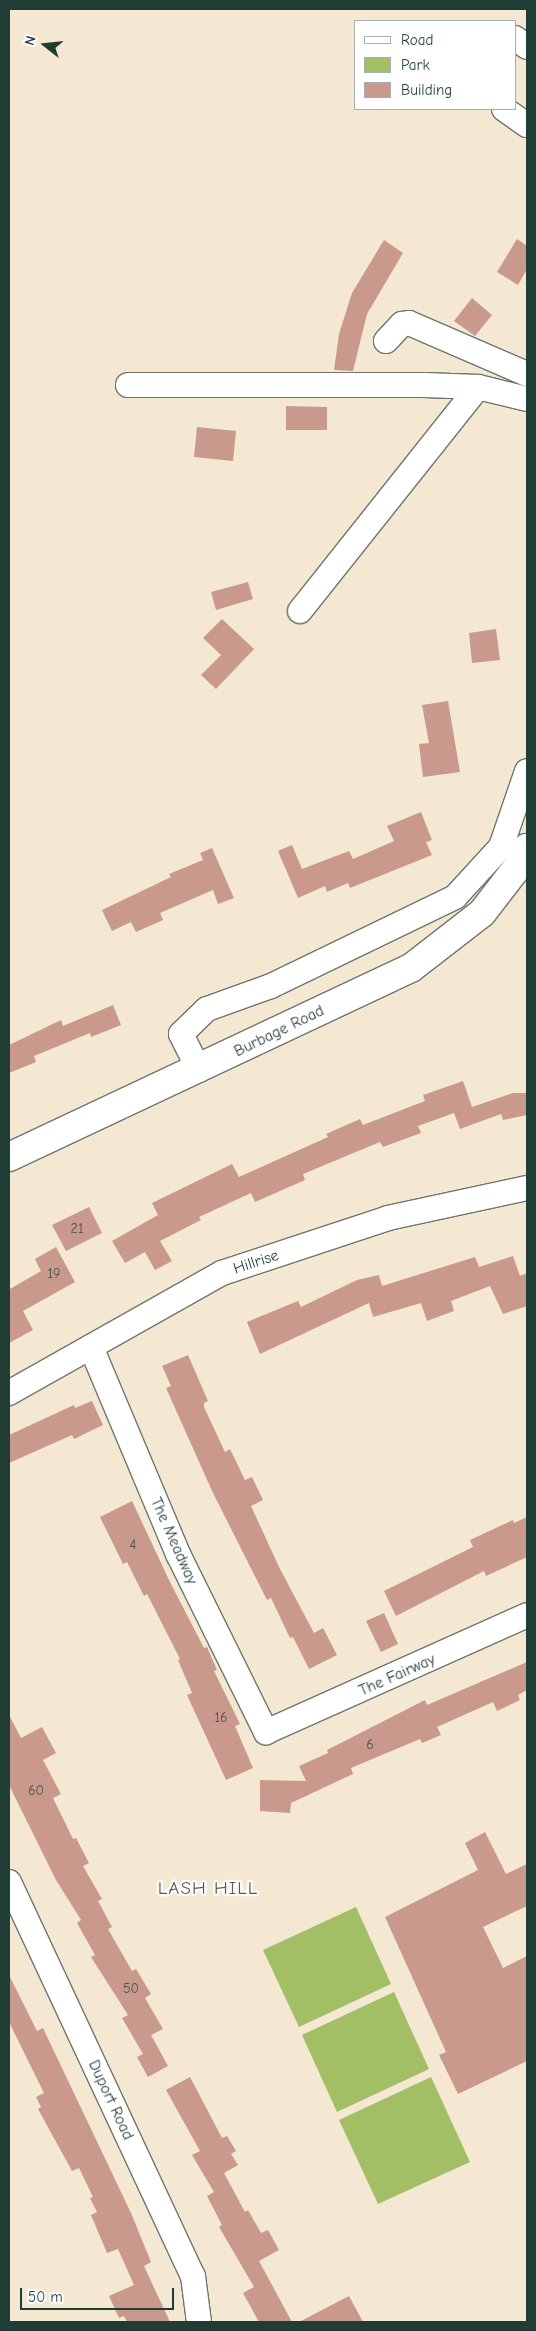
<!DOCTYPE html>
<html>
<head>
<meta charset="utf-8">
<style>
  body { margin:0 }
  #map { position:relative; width:536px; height:2331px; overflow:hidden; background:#f5e8d2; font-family:"Comic Neue",sans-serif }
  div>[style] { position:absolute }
  .green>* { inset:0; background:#a3bf65 }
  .building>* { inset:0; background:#c9998d }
  .roads { filter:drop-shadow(1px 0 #6a796b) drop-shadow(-1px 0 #6a796b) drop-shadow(0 1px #6a796b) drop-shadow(0 -1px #6a796b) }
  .minor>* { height:24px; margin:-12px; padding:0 12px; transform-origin:12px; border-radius:12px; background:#fff }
  .major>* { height:28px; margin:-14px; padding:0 14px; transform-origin:14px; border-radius:14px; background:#fff }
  span { translate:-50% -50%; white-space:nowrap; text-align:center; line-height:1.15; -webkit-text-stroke:4.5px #fff; paint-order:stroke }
  .number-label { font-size:14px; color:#4a544a }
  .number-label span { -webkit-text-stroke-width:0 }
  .street-label { font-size:16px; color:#1f3d34 }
  .quarter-label { font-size:19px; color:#5a5d53; letter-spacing:1px }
  .frame { position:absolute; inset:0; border:10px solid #1f3d34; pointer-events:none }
  .legend { position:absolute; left:354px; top:20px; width:162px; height:90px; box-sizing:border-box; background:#fff; border:1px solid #a5b1ae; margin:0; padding:6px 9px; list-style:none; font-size:15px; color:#1f3d34 }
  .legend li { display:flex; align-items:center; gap:10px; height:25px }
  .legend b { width:25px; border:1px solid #a5b1ae }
  .north { position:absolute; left:20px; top:20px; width:50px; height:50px; -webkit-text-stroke:4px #fff; paint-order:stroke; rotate:286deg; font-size:14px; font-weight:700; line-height:20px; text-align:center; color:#1f3d34 }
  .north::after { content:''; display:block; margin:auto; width:18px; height:22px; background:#1f3d34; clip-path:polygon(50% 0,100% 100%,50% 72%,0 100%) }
  .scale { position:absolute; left:20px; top:2288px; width:154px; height:22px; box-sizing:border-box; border:2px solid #1f3d34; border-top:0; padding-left:6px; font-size:15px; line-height:18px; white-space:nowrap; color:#1f3d34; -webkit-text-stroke:4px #fff; paint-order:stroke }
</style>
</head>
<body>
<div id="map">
  <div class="green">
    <i style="clip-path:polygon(356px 1907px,391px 1984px,299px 2027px,263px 1950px)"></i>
    <i style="clip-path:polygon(394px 1992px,429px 2069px,337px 2112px,302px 2035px)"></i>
    <i style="clip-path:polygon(431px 2077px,470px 2162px,378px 2204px,339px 2120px)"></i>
  </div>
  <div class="building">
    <i style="clip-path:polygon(517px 239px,527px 246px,527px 269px,518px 285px,497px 272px)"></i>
    <i style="clip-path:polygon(384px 240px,403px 253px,367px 314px,353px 371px,334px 370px,339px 334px,352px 293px)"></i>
    <i style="clip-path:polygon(472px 298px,492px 315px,475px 336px,454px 321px)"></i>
    <i style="clip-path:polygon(286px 406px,327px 407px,327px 430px,286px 430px)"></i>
    <i style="clip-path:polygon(197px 427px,236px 431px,233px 461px,194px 457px)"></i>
    <i style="clip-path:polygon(248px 582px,253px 599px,216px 610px,211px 592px)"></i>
    <i style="clip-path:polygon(222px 619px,254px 649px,216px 689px,201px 675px,221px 655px,203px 638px)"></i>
    <i style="clip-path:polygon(496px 629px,500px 660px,472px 663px,469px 633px)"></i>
    <i style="clip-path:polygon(448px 701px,460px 772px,423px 777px,419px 744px,429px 743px,422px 705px)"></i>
    <i style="clip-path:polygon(421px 812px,432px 840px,426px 842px,432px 855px,350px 888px,348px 883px,327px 892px,325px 886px,298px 898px,278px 851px,292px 845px,302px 869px,349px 851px,353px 859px,394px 841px,387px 826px)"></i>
    <i style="clip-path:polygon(212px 848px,234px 898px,218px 904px,213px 890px,160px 913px,163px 920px,136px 932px,131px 922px,112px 931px,102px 910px,171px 877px,169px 874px,203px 860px,200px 853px)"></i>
    <i style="clip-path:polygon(113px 1005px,121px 1025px,91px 1037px,90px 1033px,34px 1056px,36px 1062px,9px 1073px,9px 1045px,61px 1020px,63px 1026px)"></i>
    <i style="clip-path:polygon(463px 1081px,472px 1107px,513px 1093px,527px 1093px,527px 1115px,503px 1120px,501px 1114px,460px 1129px,454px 1113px,418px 1126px,421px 1133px,383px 1147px,380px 1142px,303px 1174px,305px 1180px,255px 1202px,251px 1193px,199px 1217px,201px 1220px,160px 1241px,172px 1261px,155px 1270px,145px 1252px,125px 1263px,112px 1241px,158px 1215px,152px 1203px,232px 1164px,239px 1177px,328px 1137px,326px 1134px,360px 1119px,363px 1125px,425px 1101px,423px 1095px)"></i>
    <i style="clip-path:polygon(89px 1207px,102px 1233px,66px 1251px,52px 1225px)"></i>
    <i style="clip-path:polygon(56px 1247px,75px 1282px,23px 1311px,33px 1330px,9px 1343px,9px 1286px,10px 1289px,41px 1271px,35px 1259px)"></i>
    <i style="clip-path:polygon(513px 1256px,520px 1276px,527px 1273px,527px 1306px,503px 1314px,490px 1286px,451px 1301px,454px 1311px,427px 1321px,421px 1303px,373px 1317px,369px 1303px,260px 1354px,247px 1322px,298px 1301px,301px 1307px,357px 1280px,379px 1275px,382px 1286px,475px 1257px,479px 1267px)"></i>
    <i style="clip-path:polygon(188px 1355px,208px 1401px,204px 1403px,204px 1407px,225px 1452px,230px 1449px,245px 1480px,252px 1477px,263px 1500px,251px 1506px,279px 1567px,314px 1633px,323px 1628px,337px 1655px,309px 1669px,293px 1637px,290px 1638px,271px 1598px,267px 1600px,213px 1493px,166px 1388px,171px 1386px,162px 1366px)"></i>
    <i style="clip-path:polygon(92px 1401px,103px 1425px,74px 1439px,72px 1435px,9px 1463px,9px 1435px,74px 1405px,75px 1408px)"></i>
    <i style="clip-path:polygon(132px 1501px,170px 1582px,204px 1648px,207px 1647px,217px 1670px,214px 1671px,240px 1724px,235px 1726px,253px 1768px,226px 1780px,187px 1695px,192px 1693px,178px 1660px,180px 1659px,147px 1594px,144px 1596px,127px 1562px,123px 1564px,100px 1517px)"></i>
    <i style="clip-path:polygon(527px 1517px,527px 1557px,486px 1576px,484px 1571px,396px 1616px,384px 1591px,473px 1547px,470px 1540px,513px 1520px,514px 1523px)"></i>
    <i style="clip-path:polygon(384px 1613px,398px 1644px,381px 1652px,366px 1621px)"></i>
    <i style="clip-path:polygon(527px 1662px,527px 1690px,518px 1695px,520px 1700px,497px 1711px,493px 1702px,437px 1727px,441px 1735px,422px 1743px,420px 1739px,351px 1768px,353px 1774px,291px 1803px,290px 1813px,260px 1811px,260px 1780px,306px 1781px,299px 1766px,328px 1753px,327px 1750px,425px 1700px,427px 1705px)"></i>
    <i style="clip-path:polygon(9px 1715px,21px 1738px,42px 1727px,56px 1753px,43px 1760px,61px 1794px,53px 1798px,73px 1839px,76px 1838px,89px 1863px,83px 1866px,102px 1899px,98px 1901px,112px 1927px,108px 1929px,132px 1971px,136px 1969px,151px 1994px,145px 1998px,163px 2029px,151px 2035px,168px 2066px,148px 2077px,137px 2057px,143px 2054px,122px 2018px,128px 2015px,91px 1957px,95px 1955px,77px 1923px,81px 1920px,56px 1880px,9px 1785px)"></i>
    <i style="clip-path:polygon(485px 1832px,506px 1874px,527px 1864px,527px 1906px,483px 1927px,503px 1968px,527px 1956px,527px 2061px,458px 2094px,439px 2055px,446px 2052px,385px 1917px,478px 1870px,465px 1843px)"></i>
    <i style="clip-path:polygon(9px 1975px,37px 2031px,43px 2028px,131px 2213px,151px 2262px,144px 2266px,170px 2322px,127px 2322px,124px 2316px,119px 2318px,109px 2296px,134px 2285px,118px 2249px,107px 2253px,91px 2215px,97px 2212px,90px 2198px,93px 2197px,79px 2168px,72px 2171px,38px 2109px,41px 2107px,36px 2097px,44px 2093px,9px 2022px)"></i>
    <i style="clip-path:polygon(190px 2077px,222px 2138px,227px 2136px,236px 2151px,231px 2154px,238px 2165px,224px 2173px,245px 2212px,248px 2210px,261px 2233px,268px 2230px,279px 2250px,259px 2261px,292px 2322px,259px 2322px,243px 2293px,254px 2287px,219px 2227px,222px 2225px,207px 2196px,214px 2192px,192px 2155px,200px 2151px,166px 2090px)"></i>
    <i style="clip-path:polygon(349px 2296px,363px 2322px,299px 2322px)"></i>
  </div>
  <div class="roads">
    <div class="minor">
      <i style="left:515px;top:38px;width:15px;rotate:37deg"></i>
      <i style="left:504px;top:109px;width:28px;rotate:35deg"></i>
      <i style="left:386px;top:341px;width:23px;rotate:-47deg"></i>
      <i style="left:402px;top:324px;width:7px;rotate:-8deg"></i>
      <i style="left:409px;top:323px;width:129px;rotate:23.4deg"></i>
      <i style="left:128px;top:385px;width:297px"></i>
      <i style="left:425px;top:385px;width:53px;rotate:2.2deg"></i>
      <i style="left:478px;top:387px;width:50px;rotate:13.8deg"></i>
      <i style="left:300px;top:611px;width:286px;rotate:-51.5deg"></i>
      <i style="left:199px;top:1070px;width:40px;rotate:-116.6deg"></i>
      <i style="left:181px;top:1034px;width:36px;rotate:-44deg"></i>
      <i style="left:207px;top:1009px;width:68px;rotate:-19.8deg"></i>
      <i style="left:271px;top:986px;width:204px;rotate:-25.8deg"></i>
      <i style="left:455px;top:897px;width:68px;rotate:-47.4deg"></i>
      <i style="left:501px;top:847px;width:80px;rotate:-71.1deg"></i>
      <i style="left:91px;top:1347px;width:225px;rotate:67.2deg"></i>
      <i style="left:178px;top:1554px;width:199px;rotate:63.7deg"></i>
      <i style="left:266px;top:1732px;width:286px;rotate:-24.1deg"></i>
      <i style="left:9px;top:1393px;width:244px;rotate:-29.4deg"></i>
      <i style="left:222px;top:1273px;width:175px;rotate:-18.3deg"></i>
      <i style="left:388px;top:1218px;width:142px;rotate:-12.2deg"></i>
      <i style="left:9px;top:1882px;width:435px;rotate:65deg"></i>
      <i style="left:193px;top:2276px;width:46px;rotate:82.6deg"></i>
    </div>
    <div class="major">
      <i style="left:9px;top:1157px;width:444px;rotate:-25.2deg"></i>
      <i style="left:411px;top:968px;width:90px;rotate:-37.8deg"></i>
      <i style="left:482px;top:913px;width:61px;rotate:-52.4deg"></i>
      <i style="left:519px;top:865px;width:19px;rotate:-65deg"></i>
    </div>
  </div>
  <div class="number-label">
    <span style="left:77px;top:1229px">21</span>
    <span style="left:54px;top:1274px">19</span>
    <span style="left:133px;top:1545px">4</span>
    <span style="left:221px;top:1718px">16</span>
    <span style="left:370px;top:1745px">6</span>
    <span style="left:36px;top:1791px">60</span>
    <span style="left:131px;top:1989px">50</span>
  </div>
  <div class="street-label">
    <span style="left:279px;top:1031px;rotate:-26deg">Burbage Road</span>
    <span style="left:256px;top:1262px;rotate:-18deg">Hillrise</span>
    <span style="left:174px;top:1541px;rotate:66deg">The Meadway</span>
    <span style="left:397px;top:1675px;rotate:-24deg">The Fairway</span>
    <span style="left:111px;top:2100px;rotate:65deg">Duport Road</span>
  </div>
  <div class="quarter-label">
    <span style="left:208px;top:1889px">LASH HILL</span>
  </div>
  <div class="frame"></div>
  <ul class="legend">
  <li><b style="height:6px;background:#fff"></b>Road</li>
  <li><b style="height:14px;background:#a3bf65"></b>Park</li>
  <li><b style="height:14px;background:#c9998d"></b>Building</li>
  </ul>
  <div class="north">N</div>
  <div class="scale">50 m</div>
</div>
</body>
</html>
